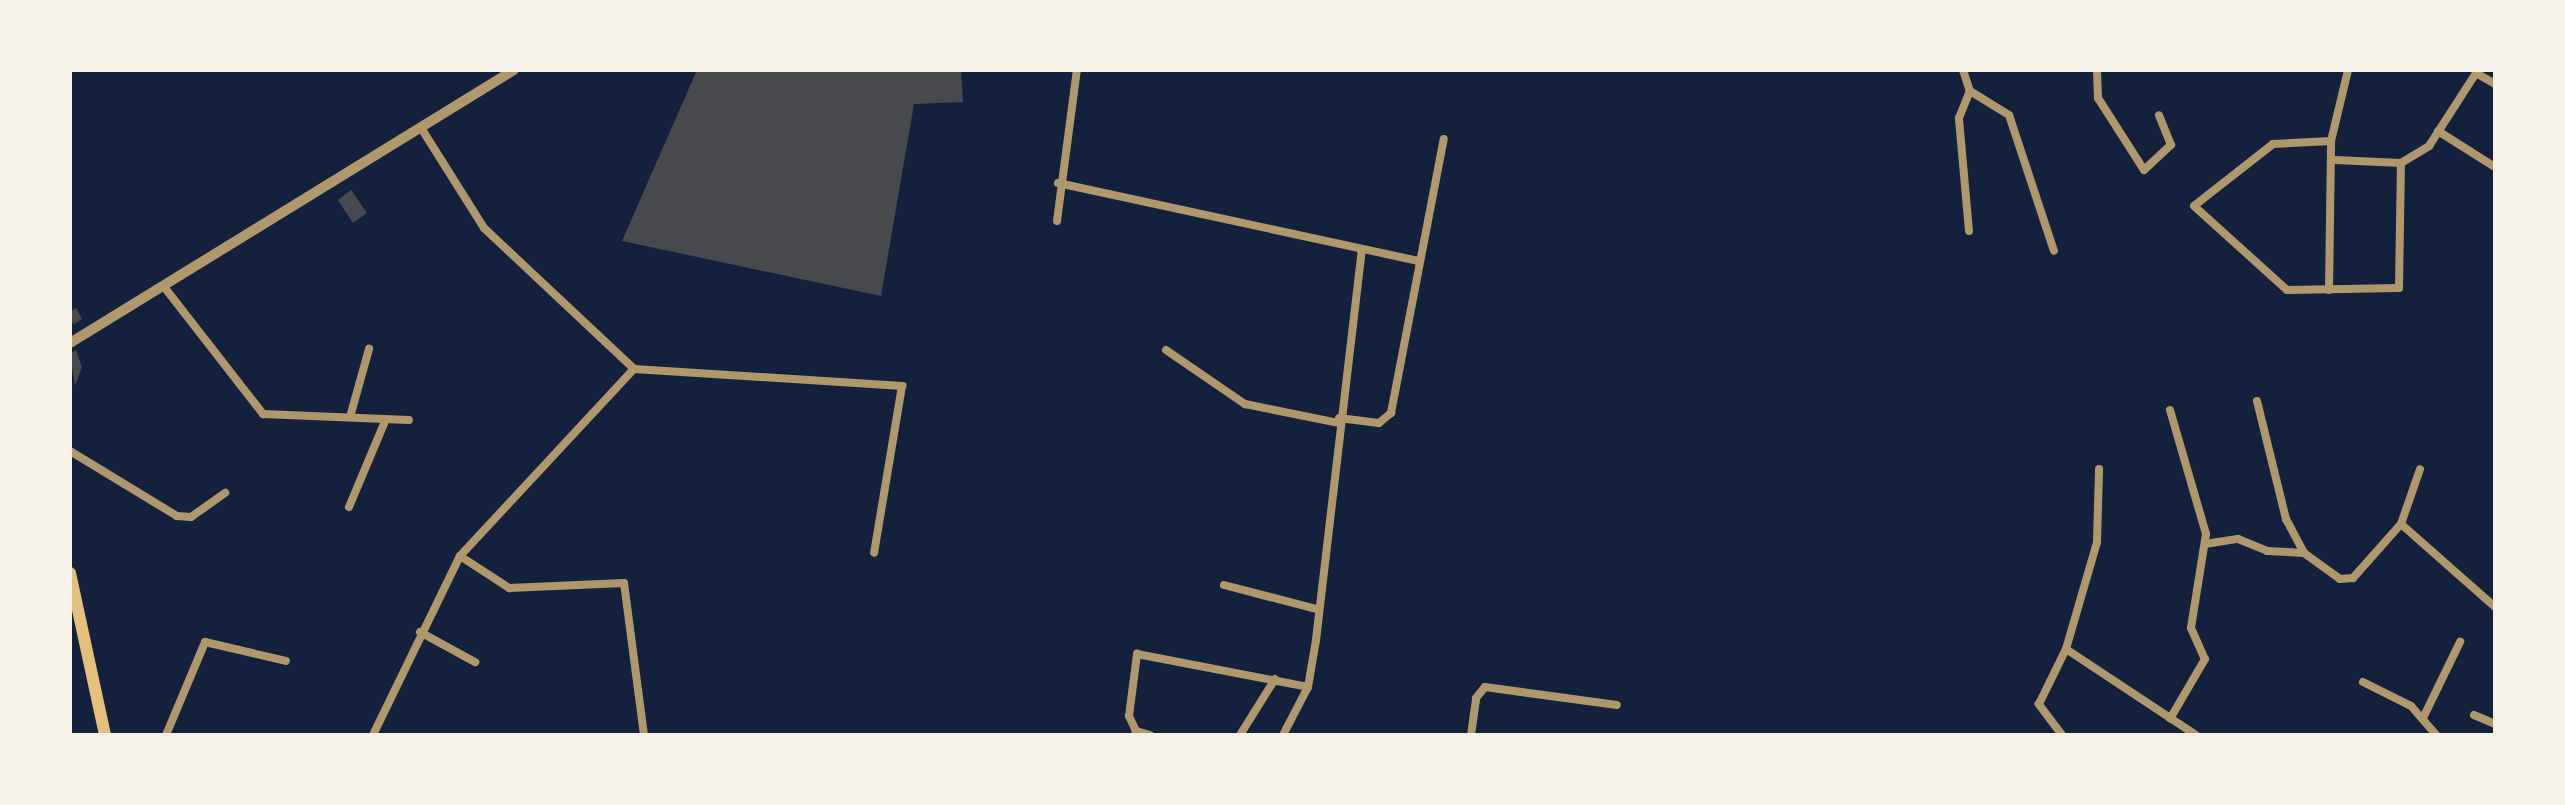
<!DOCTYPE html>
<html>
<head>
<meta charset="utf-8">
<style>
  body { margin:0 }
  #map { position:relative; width:2565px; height:805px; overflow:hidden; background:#14213d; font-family:Inter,sans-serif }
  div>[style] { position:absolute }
  .building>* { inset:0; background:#48494c }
  .minor>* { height:8px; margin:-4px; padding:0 4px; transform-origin:4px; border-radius:4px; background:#b1986c }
  .tertiary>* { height:10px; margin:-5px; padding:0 5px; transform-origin:5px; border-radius:5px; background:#b1986c }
  .secondary>* { height:12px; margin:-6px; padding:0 6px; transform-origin:6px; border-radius:6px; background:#e5c07b }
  span { translate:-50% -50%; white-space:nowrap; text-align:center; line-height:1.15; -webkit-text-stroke:6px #f6f1e7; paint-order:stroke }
  .frame { position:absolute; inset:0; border:72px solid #f6f1e7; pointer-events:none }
</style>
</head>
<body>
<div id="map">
  <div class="building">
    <i style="clip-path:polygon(697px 70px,961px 70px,963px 102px,914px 104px,881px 296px,622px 241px)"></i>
    <i style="clip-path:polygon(351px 190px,367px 213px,353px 223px,338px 200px)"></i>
    <i style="clip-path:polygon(76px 308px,82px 319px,73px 325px,70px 312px)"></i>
    <i style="clip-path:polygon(76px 350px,82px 367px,75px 386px,70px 354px)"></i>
  </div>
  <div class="minor">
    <i style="left:1963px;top:70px;width:22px;rotate:72deg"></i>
    <i style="left:1970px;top:91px;width:46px;rotate:31.6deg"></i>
    <i style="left:2009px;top:115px;width:143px;rotate:71.7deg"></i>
    <i style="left:2097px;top:70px;width:28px;rotate:88deg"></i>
    <i style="left:2098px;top:98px;width:85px;rotate:57.4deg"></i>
    <i style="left:2144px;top:170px;width:37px;rotate:-43deg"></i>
    <i style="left:2171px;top:145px;width:32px;rotate:-112deg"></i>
    <i style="left:423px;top:131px;width:115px;rotate:57.8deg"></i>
    <i style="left:484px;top:228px;width:206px;rotate:43.2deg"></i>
    <i style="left:634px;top:369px;width:269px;rotate:3.6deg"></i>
    <i style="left:902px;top:386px;width:169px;rotate:99.5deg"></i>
    <i style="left:2438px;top:131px;width:67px;rotate:32.3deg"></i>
    <i style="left:2331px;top:141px;width:58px;rotate:177deg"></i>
    <i style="left:2273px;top:144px;width:100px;rotate:141.9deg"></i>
    <i style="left:2194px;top:206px;width:125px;rotate:42.1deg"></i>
    <i style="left:2287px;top:290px;width:112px;rotate:-1deg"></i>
    <i style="left:2399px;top:288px;width:125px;rotate:-89.1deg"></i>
    <i style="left:2335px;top:160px;width:66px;rotate:2.6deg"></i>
    <i style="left:2401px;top:163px;width:33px;rotate:-31deg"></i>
    <i style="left:2429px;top:146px;width:87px;rotate:-57.2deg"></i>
    <i style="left:2476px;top:73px;width:22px;rotate:30deg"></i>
    <i style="left:1058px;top:183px;width:369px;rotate:12.2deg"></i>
    <i style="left:1057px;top:221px;width:152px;rotate:-82.5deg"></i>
    <i style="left:1969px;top:231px;width:113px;rotate:-95.1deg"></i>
    <i style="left:1959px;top:118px;width:29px;rotate:-68deg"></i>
    <i style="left:165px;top:288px;width:160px;rotate:52.1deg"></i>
    <i style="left:263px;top:414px;width:146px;rotate:2.4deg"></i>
    <i style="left:2329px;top:290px;width:149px;rotate:-89.2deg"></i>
    <i style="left:2331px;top:141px;width:73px;rotate:-76.5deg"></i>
    <i style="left:1166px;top:350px;width:96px;rotate:34.4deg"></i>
    <i style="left:1245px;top:404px;width:95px;rotate:11.5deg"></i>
    <i style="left:2257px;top:401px;width:122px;rotate:76.2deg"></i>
    <i style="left:2286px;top:519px;width:38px;rotate:62deg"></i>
    <i style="left:2170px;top:410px;width:129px;rotate:73.8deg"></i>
    <i style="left:2206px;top:534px;width:95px;rotate:99.1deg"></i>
    <i style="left:2191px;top:628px;width:34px;rotate:66deg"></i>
    <i style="left:2205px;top:659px;width:69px;rotate:120.3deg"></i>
    <i style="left:350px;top:417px;width:71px;rotate:-74.4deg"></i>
    <i style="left:1339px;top:418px;width:40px;rotate:7.1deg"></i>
    <i style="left:1379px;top:423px;width:16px;rotate:-40deg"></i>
    <i style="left:1391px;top:413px;width:279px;rotate:-79.1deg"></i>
    <i style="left:70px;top:451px;width:125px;rotate:31.3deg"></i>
    <i style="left:177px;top:516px;width:14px;rotate:4deg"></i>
    <i style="left:191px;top:517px;width:42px;rotate:-35.2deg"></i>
    <i style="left:349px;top:507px;width:95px;rotate:-67.2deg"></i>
    <i style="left:2401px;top:524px;width:125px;rotate:41.4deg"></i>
    <i style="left:2205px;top:544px;width:33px;rotate:-9deg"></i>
    <i style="left:2238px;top:539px;width:31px;rotate:22deg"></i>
    <i style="left:2267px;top:551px;width:37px;rotate:3deg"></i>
    <i style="left:2304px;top:553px;width:44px;rotate:35.8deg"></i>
    <i style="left:2340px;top:579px;width:13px;rotate:-4deg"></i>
    <i style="left:2353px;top:578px;width:72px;rotate:-48.4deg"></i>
    <i style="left:2401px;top:524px;width:58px;rotate:-70.9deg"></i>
    <i style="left:460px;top:556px;width:59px;rotate:33.1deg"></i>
    <i style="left:509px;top:588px;width:115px;rotate:-2.5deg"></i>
    <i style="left:624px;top:583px;width:153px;rotate:82.5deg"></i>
    <i style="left:1224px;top:585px;width:95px;rotate:14.6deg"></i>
    <i style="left:420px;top:632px;width:63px;rotate:28.6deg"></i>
    <i style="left:2066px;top:649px;width:156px;rotate:33.5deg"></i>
    <i style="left:2363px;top:682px;width:54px;rotate:26.6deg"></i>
    <i style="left:2411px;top:706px;width:38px;rotate:49deg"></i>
    <i style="left:2474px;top:715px;width:23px;rotate:23deg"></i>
    <i style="left:2423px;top:718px;width:85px;rotate:-64deg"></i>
    <i style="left:166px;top:735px;width:101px;rotate:-67.2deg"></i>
    <i style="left:205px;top:642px;width:83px;rotate:13.2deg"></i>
    <i style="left:373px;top:735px;width:199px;rotate:-64.1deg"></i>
    <i style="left:460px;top:556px;width:255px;rotate:-47.1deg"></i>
    <i style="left:1150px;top:735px;width:15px;rotate:-164deg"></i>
    <i style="left:1136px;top:731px;width:17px;rotate:-115deg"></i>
    <i style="left:1129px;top:716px;width:63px;rotate:-82.6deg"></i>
    <i style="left:1137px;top:654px;width:174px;rotate:10.9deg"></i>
    <i style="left:1240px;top:735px;width:66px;rotate:-58deg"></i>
    <i style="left:1283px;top:735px;width:54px;rotate:-62.5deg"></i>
    <i style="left:1308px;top:687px;width:48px;rotate:-80.3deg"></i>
    <i style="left:1316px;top:640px;width:393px;rotate:-83.3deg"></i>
    <i style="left:1471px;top:735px;width:37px;rotate:-82deg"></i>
    <i style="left:1476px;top:698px;width:14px;rotate:-51deg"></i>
    <i style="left:1485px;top:687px;width:133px;rotate:7.8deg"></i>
    <i style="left:2062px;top:735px;width:39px;rotate:-127deg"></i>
    <i style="left:2039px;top:704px;width:61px;rotate:-63.9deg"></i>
    <i style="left:2066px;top:649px;width:111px;rotate:-73.8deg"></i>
    <i style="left:2097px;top:542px;width:73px;rotate:-88.4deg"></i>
  </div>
  <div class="tertiary">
    <i style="left:70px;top:343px;width:521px;rotate:-31.59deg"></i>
  </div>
  <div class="secondary">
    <i style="left:70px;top:573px;width:166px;rotate:77.8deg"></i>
  </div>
  <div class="frame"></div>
</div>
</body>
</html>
